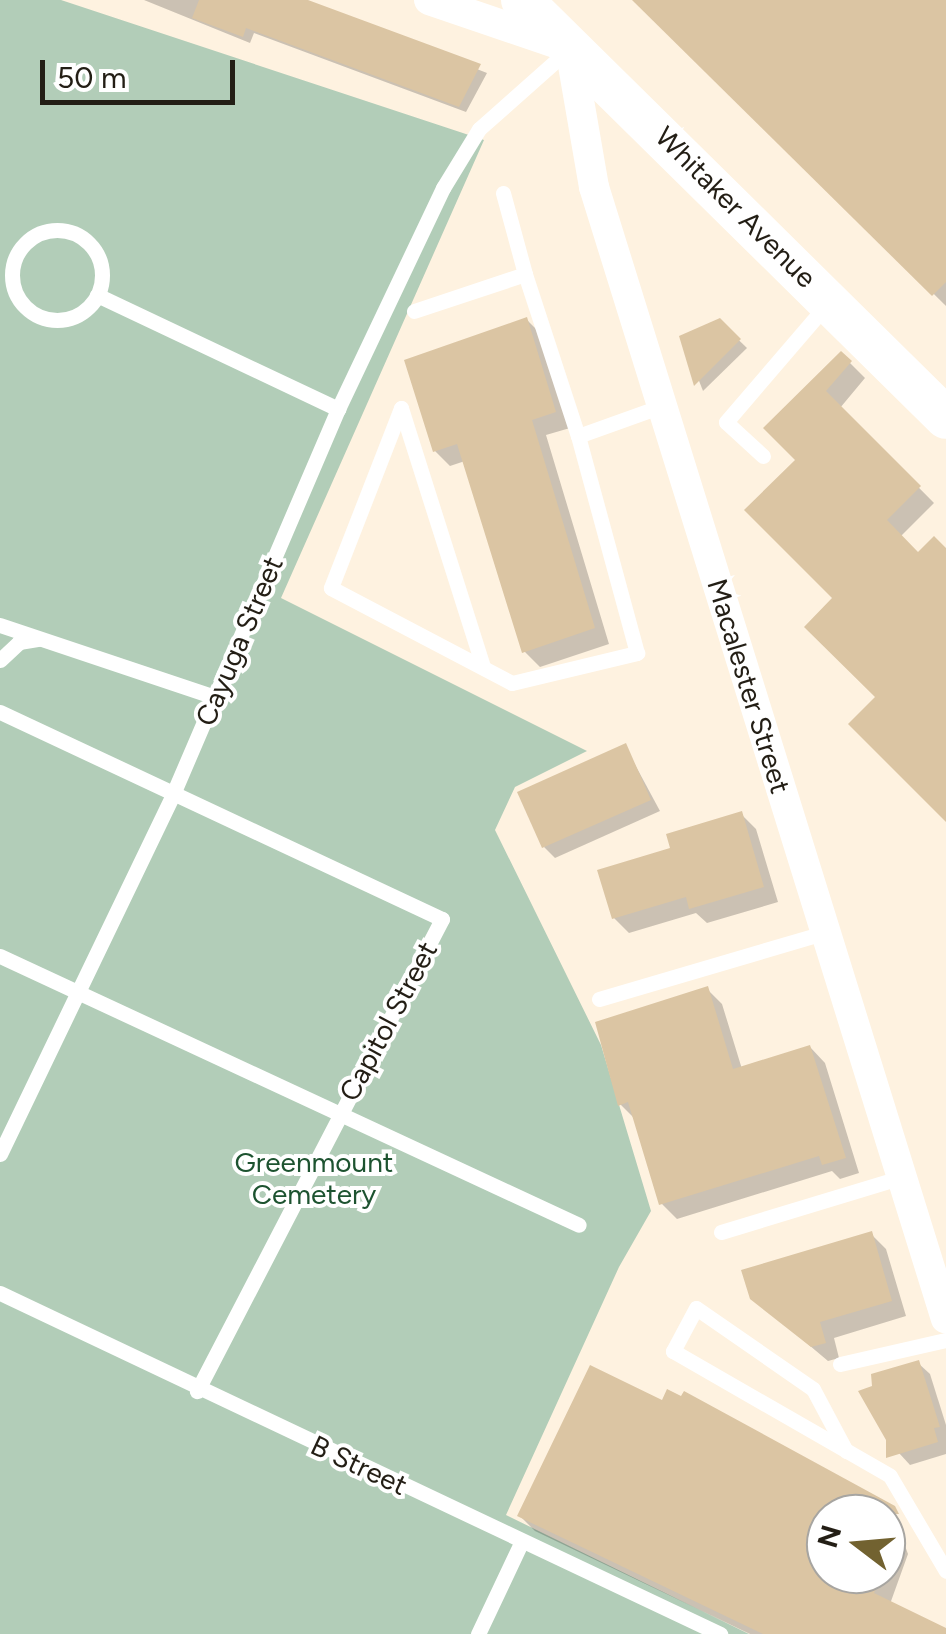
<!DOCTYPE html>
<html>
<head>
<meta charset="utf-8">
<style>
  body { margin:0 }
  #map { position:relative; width:946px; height:1634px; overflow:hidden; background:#fef2e0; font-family:Figtree,sans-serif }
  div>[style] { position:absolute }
  .green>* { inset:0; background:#b2cdb8 }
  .shadow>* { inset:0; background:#0003 }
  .building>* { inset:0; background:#dbc5a3 }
  .service>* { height:15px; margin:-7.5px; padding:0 7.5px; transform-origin:7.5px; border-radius:7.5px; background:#fff }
  .service>.ring { margin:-7.5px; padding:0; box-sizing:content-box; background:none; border:15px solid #fff; border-radius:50% }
  .minor>* { height:30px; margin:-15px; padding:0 15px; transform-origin:15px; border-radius:15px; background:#fff }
  .secondary>* { height:42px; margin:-21px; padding:0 21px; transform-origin:21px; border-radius:21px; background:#fff }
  span { translate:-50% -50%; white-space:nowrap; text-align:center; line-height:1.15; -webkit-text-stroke:8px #fff; paint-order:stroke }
  .street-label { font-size:28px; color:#231e15 }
  .park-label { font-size:28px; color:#1d5330 }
  .north { position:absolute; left:806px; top:1494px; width:100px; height:100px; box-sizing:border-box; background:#fff; border:2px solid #a7a5a1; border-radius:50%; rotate:286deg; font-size:28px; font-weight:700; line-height:40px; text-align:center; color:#231e15 }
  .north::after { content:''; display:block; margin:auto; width:35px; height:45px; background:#726230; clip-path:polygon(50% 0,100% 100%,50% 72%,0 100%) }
  .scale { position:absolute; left:40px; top:60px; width:195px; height:45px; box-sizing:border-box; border:5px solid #231e15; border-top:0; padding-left:12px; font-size:30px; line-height:35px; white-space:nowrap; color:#231e15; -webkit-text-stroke:8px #fff; paint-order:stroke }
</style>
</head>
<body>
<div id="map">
  <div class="green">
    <i style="clip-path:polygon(0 0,61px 0,484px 140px,281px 598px,587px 751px,515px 787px,495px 830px,601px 1045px,651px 1211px,619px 1267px,506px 1515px,749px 1634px,0 1634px)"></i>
  </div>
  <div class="shadow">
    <i style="clip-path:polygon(144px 0,301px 0,487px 73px,466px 112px,254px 33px,250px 43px)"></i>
    <i style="clip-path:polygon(636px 0,946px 0,946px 306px)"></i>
    <i style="clip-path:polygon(526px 319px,542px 335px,570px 428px,546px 435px,609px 644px,540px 667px,525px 652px,465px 461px,450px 466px,435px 451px)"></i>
    <i style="clip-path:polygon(719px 321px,747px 348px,703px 391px,682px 337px)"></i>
    <i style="clip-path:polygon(841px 354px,865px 378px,840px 408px,934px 503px,900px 537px,918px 556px,946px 552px,946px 819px,878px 697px,836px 598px,799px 460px,767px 428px)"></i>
    <i style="clip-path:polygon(625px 746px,660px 811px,555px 858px,544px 847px)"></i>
    <i style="clip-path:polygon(741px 814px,756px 829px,778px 902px,707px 923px,696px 913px,629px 933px,614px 918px)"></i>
    <i style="clip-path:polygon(707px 989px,722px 1004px,742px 1069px,810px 1047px,825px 1063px,859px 1173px,840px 1179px,832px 1171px,677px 1219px,662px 1204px,636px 1120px,620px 1104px)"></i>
    <i style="clip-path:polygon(871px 1234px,886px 1249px,906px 1316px,834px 1338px,839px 1358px,828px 1361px,752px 1297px)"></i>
    <i style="clip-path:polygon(918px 1363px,930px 1374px,946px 1425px,946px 1454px,910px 1465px,899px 1453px)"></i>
    <i style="clip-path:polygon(evenodd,881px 1507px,897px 1524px,908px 1554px,890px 1604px,946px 1634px,750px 1634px,535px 1531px,520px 1516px,881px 1507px,826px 1514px,886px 1514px,886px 1574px,826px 1574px,826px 1514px)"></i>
  </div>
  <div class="building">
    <i style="clip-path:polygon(199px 0,308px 0,481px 64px,459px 107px,246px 28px,243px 37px,192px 18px)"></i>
    <i style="clip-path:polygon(632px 0,946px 0,946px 282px,932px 296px)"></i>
    <i style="clip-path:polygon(527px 317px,556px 412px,532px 420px,595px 628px,522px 653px,457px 444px,433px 452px,404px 360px)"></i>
    <i style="clip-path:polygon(720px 318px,741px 339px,694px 386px,679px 336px)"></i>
    <i style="clip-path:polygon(841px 351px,852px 361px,826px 391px,921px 486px,887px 520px,918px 552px,934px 536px,946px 548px,946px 822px,848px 724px,875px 697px,804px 627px,832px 598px,744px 510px,795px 460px,763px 428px)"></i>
    <i style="clip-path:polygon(626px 743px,651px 800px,542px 848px,517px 792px)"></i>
    <i style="clip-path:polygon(742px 811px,764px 887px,689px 909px,686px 897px,612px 919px,597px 870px,670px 848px,666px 834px)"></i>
    <i style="clip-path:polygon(708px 986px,733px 1069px,810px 1045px,846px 1158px,822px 1165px,819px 1156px,659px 1205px,628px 1102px,618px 1106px,595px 1022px)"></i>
    <i style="clip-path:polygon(872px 1231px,892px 1301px,820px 1322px,826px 1343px,811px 1347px,750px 1299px,741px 1270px)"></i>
    <i style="clip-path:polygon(919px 1360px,940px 1427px,934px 1428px,938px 1442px,886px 1458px,886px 1440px,858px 1391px,872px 1386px,871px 1374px)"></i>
    <i style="clip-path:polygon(590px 1365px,662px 1400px,667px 1389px,681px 1396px,684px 1391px,895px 1506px,899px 1514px,826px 1514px,826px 1574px,883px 1574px,874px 1593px,946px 1628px,946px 1634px,763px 1634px,517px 1516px)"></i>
  </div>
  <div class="service">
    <i style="left:503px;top:193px;width:84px;rotate:74.8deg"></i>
    <i class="ring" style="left:12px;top:230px;width:75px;height:75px"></i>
    <i style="left:97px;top:295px;width:267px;rotate:25.3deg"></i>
    <i style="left:414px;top:311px;width:117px;rotate:-18.4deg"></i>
    <i style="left:525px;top:274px;width:170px;rotate:71.9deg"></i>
    <i style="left:401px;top:408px;width:193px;rotate:111.3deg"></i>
    <i style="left:331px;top:588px;width:204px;rotate:27.7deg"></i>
    <i style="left:512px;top:683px;width:129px;rotate:-13.5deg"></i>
    <i style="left:637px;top:653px;width:225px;rotate:-105.2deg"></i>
    <i style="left:578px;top:436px;width:89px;rotate:-19.7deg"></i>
    <i style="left:401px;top:408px;width:272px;rotate:72.4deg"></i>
    <i style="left:763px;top:456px;width:50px;rotate:-137.4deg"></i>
    <i style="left:726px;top:422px;width:155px;rotate:-49.4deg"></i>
    <i style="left:0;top:625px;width:227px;rotate:18.5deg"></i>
    <i style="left:0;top:660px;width:26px;rotate:-43deg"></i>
    <i style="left:19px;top:642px;width:20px;rotate:-9deg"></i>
    <i style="left:0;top:712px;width:488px;rotate:25.1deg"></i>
    <i style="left:442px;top:919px;width:532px;rotate:117.43deg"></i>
    <i style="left:0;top:956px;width:638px;rotate:24.92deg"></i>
    <i style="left:599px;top:999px;width:237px;rotate:-16.4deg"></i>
    <i style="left:0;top:1154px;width:399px;rotate:-64.3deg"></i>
    <i style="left:173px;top:794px;width:419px;rotate:-66.8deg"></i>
    <i style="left:338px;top:409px;width:245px;rotate:-64.6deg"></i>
    <i style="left:443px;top:188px;width:69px;rotate:-58.6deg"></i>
    <i style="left:479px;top:129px;width:119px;rotate:-41.6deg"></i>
    <i style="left:721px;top:1232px;width:189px;rotate:-16.9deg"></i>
    <i style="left:0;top:1293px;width:797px;rotate:25.34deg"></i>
    <i style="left:840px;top:1364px;width:109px;rotate:-12.8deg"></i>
    <i style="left:846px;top:1451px;width:70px;rotate:-118deg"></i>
    <i style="left:813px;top:1389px;width:142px;rotate:-145.3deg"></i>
    <i style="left:696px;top:1308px;width:49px;rotate:118.1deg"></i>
    <i style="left:673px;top:1351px;width:250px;rotate:29.9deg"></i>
    <i style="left:890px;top:1476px;width:110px;rotate:59.5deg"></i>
    <i style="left:478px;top:1634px;width:103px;rotate:-64.7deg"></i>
  </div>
  <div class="minor">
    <i style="left:429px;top:0;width:149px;rotate:18.8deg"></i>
    <i style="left:570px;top:48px;width:141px;rotate:80.2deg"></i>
    <i style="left:594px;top:187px;width:1185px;rotate:72.73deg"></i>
  </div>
  <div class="secondary">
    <i style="left:522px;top:0;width:595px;rotate:44.59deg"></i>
  </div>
  <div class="street-label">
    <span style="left:736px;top:207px;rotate:45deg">Whitaker Avenue</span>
    <span style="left:239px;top:641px;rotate:-67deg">Cayuga Street</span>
    <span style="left:749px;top:686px;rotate:73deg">Macalester Street</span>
    <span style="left:388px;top:1021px;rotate:-62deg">Capitol Street</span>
    <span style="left:359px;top:1465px;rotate:25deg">B Street</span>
  </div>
  <div class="park-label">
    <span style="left:314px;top:1178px">Greenmount<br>Cemetery</span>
  </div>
  <div class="north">N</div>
  <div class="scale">50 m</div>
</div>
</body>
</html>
